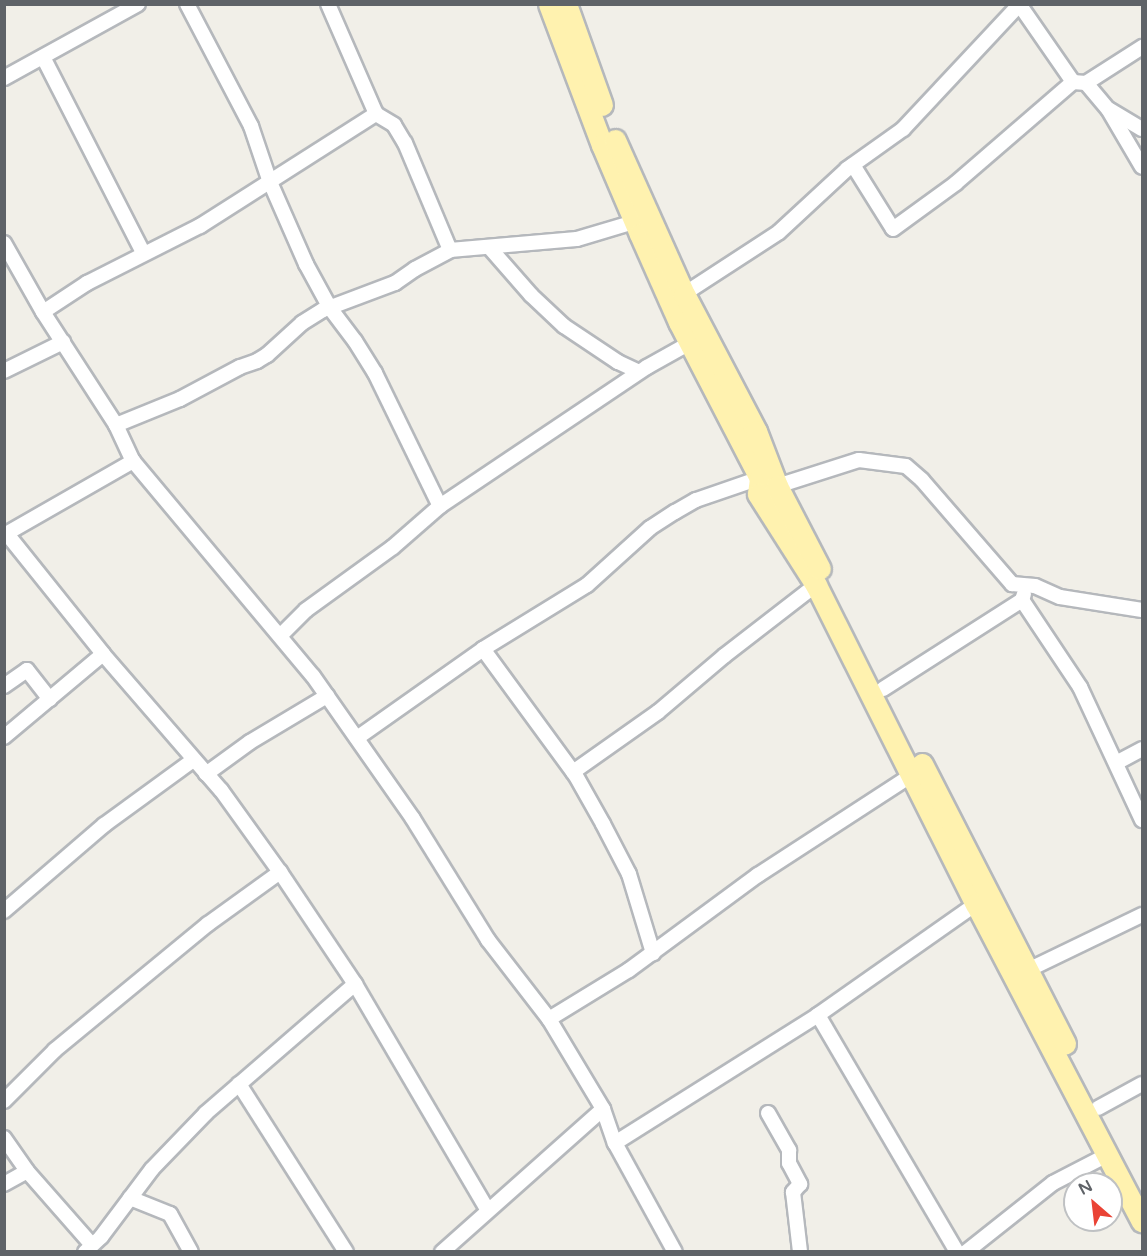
<!DOCTYPE html>
<html>
<head>
<meta charset="utf-8">
<style>
  body { margin:0 }
  #map { position:relative; width:1147px; height:1256px; overflow:hidden; background:#f1efe8; font-family:"Varela Round",sans-serif }
  div>[style] { position:absolute }
  .roads { filter:drop-shadow(2px 0 #b5b8bc) drop-shadow(-2px 0 #b5b8bc) drop-shadow(0 2px #b5b8bc) drop-shadow(0 -2px #b5b8bc) }
  .minor>* { height:14px; margin:-7px; padding:0 7px; transform-origin:7px; border-radius:7px; background:#fff }
  .primary>* { height:21px; margin:-10.5px; padding:0 10.5px; transform-origin:10.5px; border-radius:10.5px; background:#fff2af }
  span { translate:-50% -50%; white-space:nowrap; text-align:center; line-height:1.15; -webkit-text-stroke:5px #fff; paint-order:stroke }
  .frame { position:absolute; inset:0; border:6px solid #5f6368; pointer-events:none }
  .north { position:absolute; left:1063px; top:1172px; width:60px; height:60px; box-sizing:border-box; background:#fff; border:2px solid #bfc1c3; border-radius:50%; rotate:332deg; font-size:16px; font-weight:700; line-height:24px; text-align:center; color:#5f6368 }
  .north::after { content:''; display:block; margin:auto; width:21px; height:27px; background:#ea4335; clip-path:polygon(50% 0,100% 100%,50% 72%,0 100%) }
</style>
</head>
<body>
<div id="map">
  <div class="roads">
    <div class="minor">
      <i style="left:187px;top:4px;width:138px;rotate:62.3deg"></i>
      <i style="left:251px;top:126px;width:59px;rotate:71.3deg"></i>
      <i style="left:270px;top:182px;width:90px;rotate:66.3deg"></i>
      <i style="left:306px;top:264px;width:50px;rotate:61.4deg"></i>
      <i style="left:330px;top:308px;width:41px;rotate:52.9deg"></i>
      <i style="left:355px;top:341px;width:38px;rotate:58deg"></i>
      <i style="left:375px;top:373px;width:148px;rotate:64deg"></i>
      <i style="left:328px;top:4px;width:120px;rotate:66.4deg"></i>
      <i style="left:376px;top:114px;width:21px;rotate:31deg"></i>
      <i style="left:394px;top:125px;width:21px;rotate:59deg"></i>
      <i style="left:405px;top:143px;width:116px;rotate:67.2deg"></i>
      <i style="left:1019px;top:4px;width:95px;rotate:55.3deg"></i>
      <i style="left:1073px;top:82px;width:13px;rotate:4deg"></i>
      <i style="left:1086px;top:83px;width:34px;rotate:50deg"></i>
      <i style="left:1108px;top:109px;width:67px;rotate:59.6deg"></i>
      <i style="left:43px;top:57px;width:221px;rotate:62.9deg"></i>
      <i style="left:4px;top:78px;width:153px;rotate:-28.9deg"></i>
      <i style="left:1086px;top:83px;width:67px;rotate:-32.7deg"></i>
      <i style="left:1110px;top:110px;width:37px;rotate:31deg"></i>
      <i style="left:853px;top:165px;width:75px;rotate:58deg"></i>
      <i style="left:893px;top:229px;width:78px;rotate:-36.1deg"></i>
      <i style="left:956px;top:183px;width:155px;rotate:-40.8deg"></i>
      <i style="left:4px;top:243px;width:79px;rotate:60.5deg"></i>
      <i style="left:43px;top:312px;width:135px;rotate:57.1deg"></i>
      <i style="left:116px;top:425px;width:40px;rotate:65deg"></i>
      <i style="left:133px;top:461px;width:280px;rotate:50.1deg"></i>
      <i style="left:313px;top:676px;width:174px;rotate:55deg"></i>
      <i style="left:413px;top:819px;width:142px;rotate:58.2deg"></i>
      <i style="left:488px;top:940px;width:100px;rotate:52.3deg"></i>
      <i style="left:549px;top:1019px;width:105px;rotate:59deg"></i>
      <i style="left:603px;top:1109px;width:36px;rotate:71deg"></i>
      <i style="left:615px;top:1143px;width:124px;rotate:61.2deg"></i>
      <i style="left:489px;top:247px;width:64px;rotate:48.8deg"></i>
      <i style="left:531px;top:295px;width:45px;rotate:43.2deg"></i>
      <i style="left:564px;top:326px;width:65px;rotate:33.7deg"></i>
      <i style="left:618px;top:362px;width:23px;rotate:25deg"></i>
      <i style="left:684px;top:294px;width:113px;rotate:-33.1deg"></i>
      <i style="left:779px;top:232px;width:93px;rotate:-42.8deg"></i>
      <i style="left:847px;top:169px;width:69px;rotate:-35.5deg"></i>
      <i style="left:903px;top:129px;width:171px;rotate:-46.9deg"></i>
      <i style="left:43px;top:312px;width:53px;rotate:-33.4deg"></i>
      <i style="left:87px;top:283px;width:127px;rotate:-26.8deg"></i>
      <i style="left:200px;top:226px;width:209px;rotate:-32.5deg"></i>
      <i style="left:4px;top:371px;width:66px;rotate:-26.2deg"></i>
      <i style="left:116px;top:425px;width:69px;rotate:-22.1deg"></i>
      <i style="left:180px;top:399px;width:68px;rotate:-28.1deg"></i>
      <i style="left:240px;top:367px;width:18px;rotate:-19deg"></i>
      <i style="left:257px;top:361px;width:12px;rotate:-31deg"></i>
      <i style="left:267px;top:355px;width:47px;rotate:-42.4deg"></i>
      <i style="left:302px;top:323px;width:25px;rotate:-32deg"></i>
      <i style="left:323px;top:310px;width:77px;rotate:-20.6deg"></i>
      <i style="left:395px;top:283px;width:24px;rotate:-35deg"></i>
      <i style="left:415px;top:269px;width:40px;rotate:-28deg"></i>
      <i style="left:450px;top:250px;width:127px;rotate:-5deg"></i>
      <i style="left:577px;top:239px;width:59px;rotate:-16.6deg"></i>
      <i style="left:771px;top:488px;width:92px;rotate:-17.7deg"></i>
      <i style="left:859px;top:460px;width:47px;rotate:7.3deg"></i>
      <i style="left:906px;top:466px;width:21px;rotate:41deg"></i>
      <i style="left:922px;top:480px;width:138px;rotate:49.1deg"></i>
      <i style="left:1012px;top:584px;width:23px;rotate:5deg"></i>
      <i style="left:1035px;top:586px;width:27px;rotate:24deg"></i>
      <i style="left:1060px;top:597px;width:83px;rotate:9deg"></i>
      <i style="left:7px;top:534px;width:154px;rotate:51.3deg"></i>
      <i style="left:103px;top:654px;width:180px;rotate:49.1deg"></i>
      <i style="left:221px;top:790px;width:101px;rotate:54.3deg"></i>
      <i style="left:280px;top:872px;width:135px;rotate:56.2deg"></i>
      <i style="left:355px;top:984px;width:261px;rotate:59.6deg"></i>
      <i style="left:4px;top:535px;width:149px;rotate:-29.8deg"></i>
      <i style="left:1022px;top:600px;width:105px;rotate:56.3deg"></i>
      <i style="left:1080px;top:687px;width:147px;rotate:65deg"></i>
      <i style="left:281px;top:635px;width:35px;rotate:-45deg"></i>
      <i style="left:306px;top:610px;width:107px;rotate:-35.9deg"></i>
      <i style="left:393px;top:547px;width:62px;rotate:-41.1deg"></i>
      <i style="left:440px;top:506px;width:249px;rotate:-33.9deg"></i>
      <i style="left:647px;top:367px;width:49px;rotate:-29.2deg"></i>
      <i style="left:483px;top:649px;width:157px;rotate:53.8deg"></i>
      <i style="left:576px;top:776px;width:55px;rotate:60.6deg"></i>
      <i style="left:603px;top:824px;width:56px;rotate:62.5deg"></i>
      <i style="left:629px;top:874px;width:83px;rotate:73.1deg"></i>
      <i style="left:4px;top:686px;width:28px;rotate:-35deg"></i>
      <i style="left:27px;top:670px;width:37px;rotate:52deg"></i>
      <i style="left:883px;top:689px;width:165px;rotate:-32.6deg"></i>
      <i style="left:1022px;top:600px;width:6px;rotate:-72deg"></i>
      <i style="left:4px;top:737px;width:129px;rotate:-40deg"></i>
      <i style="left:357px;top:738px;width:154px;rotate:-35.2deg"></i>
      <i style="left:483px;top:649px;width:122px;rotate:-31.6deg"></i>
      <i style="left:587px;top:585px;width:85px;rotate:-42.1deg"></i>
      <i style="left:650px;top:528px;width:30px;rotate:-33deg"></i>
      <i style="left:675px;top:512px;width:24px;rotate:-30deg"></i>
      <i style="left:696px;top:500px;width:68px;rotate:-19deg"></i>
      <i style="left:1116px;top:763px;width:30px;rotate:-28deg"></i>
      <i style="left:573px;top:772px;width:104px;rotate:-35.2deg"></i>
      <i style="left:658px;top:712px;width:87px;rotate:-40.3deg"></i>
      <i style="left:724px;top:656px;width:116px;rotate:-37.7deg"></i>
      <i style="left:206px;top:774px;width:54px;rotate:-36deg"></i>
      <i style="left:250px;top:742px;width:90px;rotate:-30.9deg"></i>
      <i style="left:4px;top:911px;width:132px;rotate:-40.7deg"></i>
      <i style="left:104px;top:825px;width:110px;rotate:-36.1deg"></i>
      <i style="left:1028px;top:970px;width:127px;rotate:-25.8deg"></i>
      <i style="left:818px;top:1015px;width:275px;rotate:59.6deg"></i>
      <i style="left:549px;top:1019px;width:94px;rotate:-31.5deg"></i>
      <i style="left:629px;top:970px;width:160px;rotate:-36.4deg"></i>
      <i style="left:758px;top:875px;width:184px;rotate:-33deg"></i>
      <i style="left:239px;top:1084px;width:199px;rotate:57.5deg"></i>
      <i style="left:4px;top:1101px;width:72px;rotate:-45deg"></i>
      <i style="left:55px;top:1050px;width:198px;rotate:-39.5deg"></i>
      <i style="left:208px;top:924px;width:89px;rotate:-35.8deg"></i>
      <i style="left:1098px;top:1108px;width:50px;rotate:-28.6deg"></i>
      <i style="left:768px;top:1113px;width:43px;rotate:60.4deg"></i>
      <i style="left:789px;top:1150px;width:13px;rotate:90deg"></i>
      <i style="left:789px;top:1163px;width:24px;rotate:62deg"></i>
      <i style="left:800px;top:1184px;width:11px;rotate:131deg"></i>
      <i style="left:793px;top:1192px;width:60px;rotate:83.3deg"></i>
      <i style="left:4px;top:1138px;width:40px;rotate:55.1deg"></i>
      <i style="left:27px;top:1171px;width:98px;rotate:48.7deg"></i>
      <i style="left:615px;top:1143px;width:240px;rotate:-32.2deg"></i>
      <i style="left:818px;top:1015px;width:193px;rotate:-35.1deg"></i>
      <i style="left:4px;top:1184px;width:26px;rotate:-29deg"></i>
      <i style="left:130px;top:1198px;width:43px;rotate:21.8deg"></i>
      <i style="left:170px;top:1214px;width:43px;rotate:61.1deg"></i>
      <i style="left:85px;top:1252px;width:22px;rotate:-43deg"></i>
      <i style="left:101px;top:1237px;width:85px;rotate:-53.1deg"></i>
      <i style="left:152px;top:1169px;width:78px;rotate:-46deg"></i>
      <i style="left:206px;top:1113px;width:197px;rotate:-40.9deg"></i>
      <i style="left:442px;top:1252px;width:215px;rotate:-41.6deg"></i>
      <i style="left:966px;top:1252px;width:111px;rotate:-38.4deg"></i>
      <i style="left:1053px;top:1183px;width:61px;rotate:-27.4deg"></i>
    </div>
    <div class="primary">
      <i style="left:549px;top:4px;width:151px;rotate:69.4deg"></i>
      <i style="left:602px;top:145px;width:97px;rotate:66.9deg"></i>
      <i style="left:640px;top:234px;width:96px;rotate:66.1deg"></i>
      <i style="left:679px;top:322px;width:176px;rotate:62.6deg"></i>
      <i style="left:760px;top:478px;width:16px;rotate:97deg"></i>
      <i style="left:758px;top:494px;width:108px;rotate:57.5deg"></i>
      <i style="left:816px;top:585px;width:357px;rotate:63.4deg"></i>
      <i style="left:976px;top:904px;width:358px;rotate:62.4deg"></i>
      <i style="left:566px;top:4px;width:107px;rotate:70.4deg"></i>
      <i style="left:615px;top:140px;width:169px;rotate:65.9deg"></i>
      <i style="left:684px;top:294px;width:155px;rotate:62.3deg"></i>
      <i style="left:756px;top:431px;width:59px;rotate:69.1deg"></i>
      <i style="left:777px;top:486px;width:93px;rotate:62.6deg"></i>
      <i style="left:922px;top:764px;width:314px;rotate:62.9deg"></i>
    </div>
  </div>
  <div class="frame"></div>
  <div class="north">N</div>
</div>
</body>
</html>
